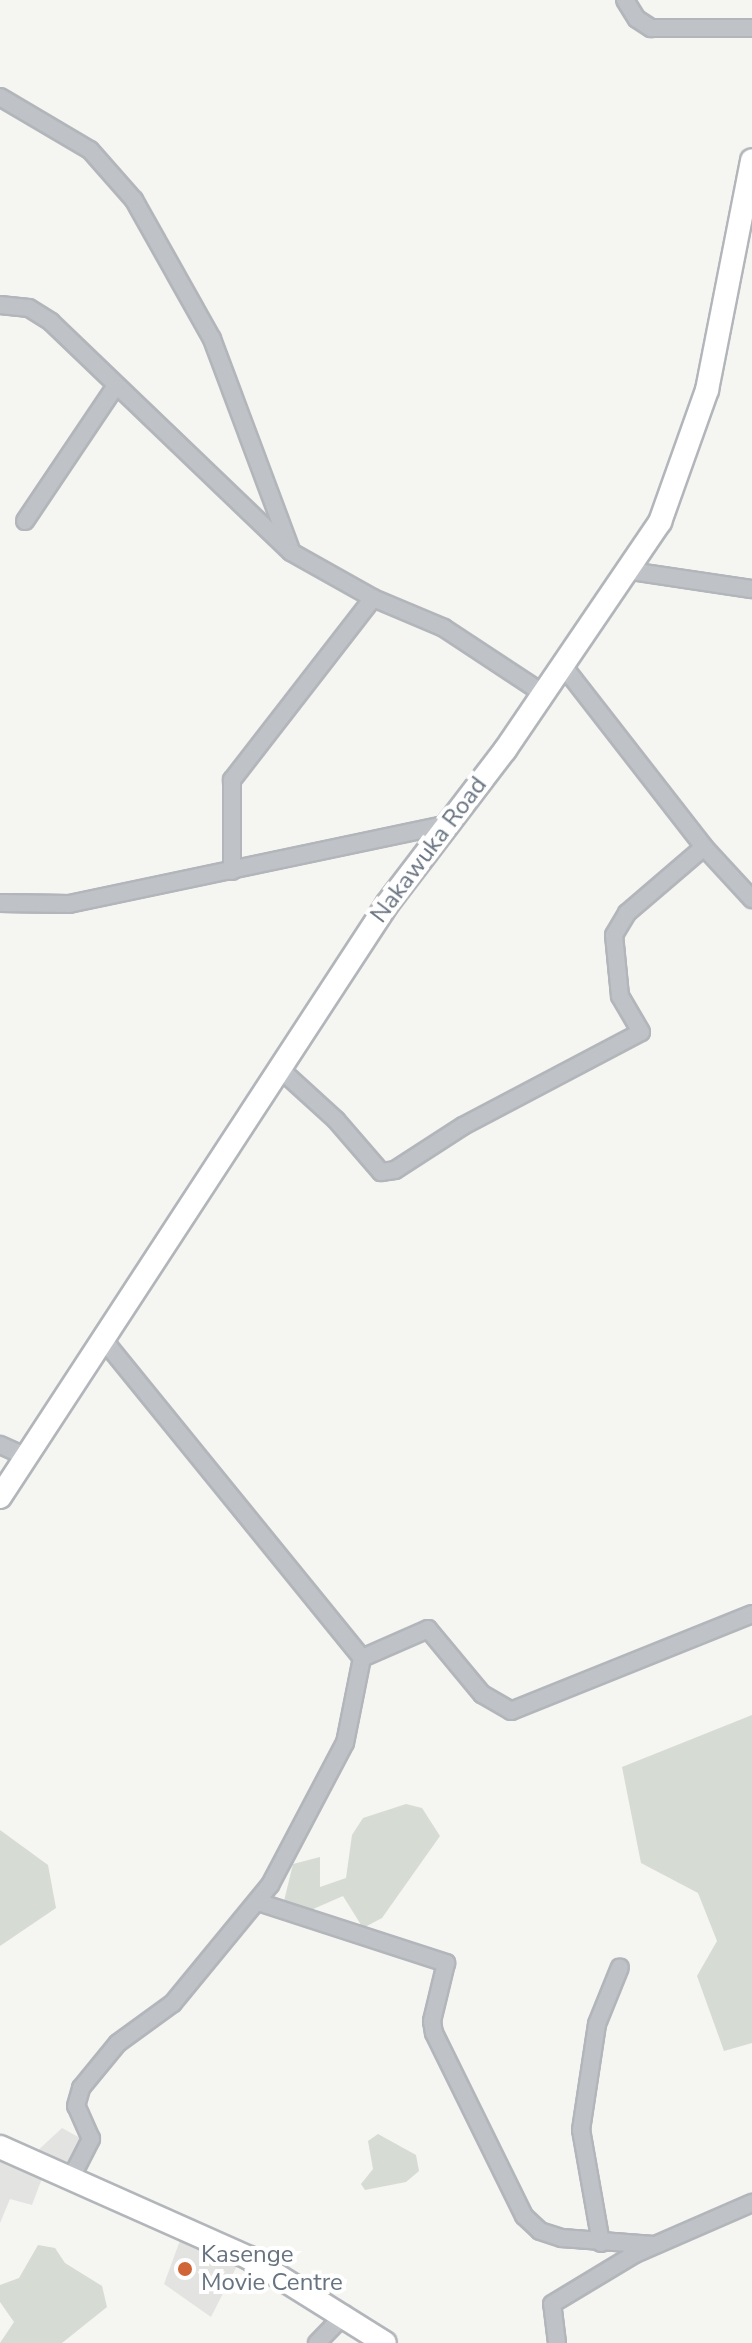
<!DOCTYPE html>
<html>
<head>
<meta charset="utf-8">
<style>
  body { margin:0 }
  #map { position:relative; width:752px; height:2343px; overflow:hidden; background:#f5f5f2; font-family:"Nunito Sans",sans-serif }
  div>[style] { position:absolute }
  .built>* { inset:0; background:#e3e4e2 }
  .green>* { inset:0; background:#d6dbd4 }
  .roads { filter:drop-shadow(2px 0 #b2b6ba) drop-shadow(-2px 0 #b2b6ba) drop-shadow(0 2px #b2b6ba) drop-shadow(0 -2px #b2b6ba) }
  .minor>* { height:16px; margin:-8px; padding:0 8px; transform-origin:8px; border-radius:8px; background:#bfc2c6 }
  .secondary>* { height:22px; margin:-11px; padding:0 11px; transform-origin:11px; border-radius:11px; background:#fff }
  .dots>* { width:22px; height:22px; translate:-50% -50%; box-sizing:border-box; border:4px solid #fff; border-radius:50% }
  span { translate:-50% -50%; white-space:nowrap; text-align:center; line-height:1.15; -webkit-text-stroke:8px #fff; paint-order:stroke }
  .street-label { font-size:24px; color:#677380 }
  .poi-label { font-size:24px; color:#677380 }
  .left { translate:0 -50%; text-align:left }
</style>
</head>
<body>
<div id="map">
  <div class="built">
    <i style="clip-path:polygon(62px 2128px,93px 2145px,76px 2171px,35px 2153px)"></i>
    <i style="clip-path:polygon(0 2158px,44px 2173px,32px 2205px,10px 2199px,0 2223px)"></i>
    <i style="clip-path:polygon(182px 2235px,241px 2258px,211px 2317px,164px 2284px)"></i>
  </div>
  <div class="green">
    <i style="clip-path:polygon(752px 1715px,752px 2043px,724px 2051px,697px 1976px,717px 1941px,698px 1893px,641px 1863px,622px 1767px)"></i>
    <i style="clip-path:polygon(406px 1804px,422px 1808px,440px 1836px,382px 1918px,363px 1928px,343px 1896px,311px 1910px,284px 1901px,293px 1864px,320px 1857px,320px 1887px,346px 1878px,352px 1835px,363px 1818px)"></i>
    <i style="clip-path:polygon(0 1830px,48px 1865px,56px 1908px,0 1946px)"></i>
    <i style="clip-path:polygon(378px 2134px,416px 2155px,419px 2171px,406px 2182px,365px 2190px,361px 2184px,373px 2169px,368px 2141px)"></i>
    <i style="clip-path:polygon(38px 2245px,55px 2248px,65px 2263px,102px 2286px,107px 2307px,62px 2343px,0 2343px,14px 2322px,0 2302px,0 2285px,19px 2278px)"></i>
  </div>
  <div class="roads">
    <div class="minor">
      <i style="left:625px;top:0;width:22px;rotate:58deg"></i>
      <i style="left:637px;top:19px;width:17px;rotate:33deg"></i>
      <i style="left:651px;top:28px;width:101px"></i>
      <i style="left:0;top:97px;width:104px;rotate:30.5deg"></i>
      <i style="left:90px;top:150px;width:67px;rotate:48.7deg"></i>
      <i style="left:134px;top:200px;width:159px;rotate:60.7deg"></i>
      <i style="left:212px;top:339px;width:223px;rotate:69.5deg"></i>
      <i style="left:0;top:305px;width:29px;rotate:6deg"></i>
      <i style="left:29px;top:308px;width:26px;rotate:32deg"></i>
      <i style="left:51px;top:322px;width:332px;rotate:43.8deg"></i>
      <i style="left:291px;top:552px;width:94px;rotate:29.3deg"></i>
      <i style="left:373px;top:598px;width:77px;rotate:22.9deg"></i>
      <i style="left:444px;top:628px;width:120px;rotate:33.4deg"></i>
      <i style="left:25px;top:521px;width:161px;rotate:-56.1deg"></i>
      <i style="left:631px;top:571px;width:122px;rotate:8.5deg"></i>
      <i style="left:564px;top:667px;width:228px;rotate:52.1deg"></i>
      <i style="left:704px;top:847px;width:71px;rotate:47.3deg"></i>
      <i style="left:232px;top:871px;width:91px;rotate:-90deg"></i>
      <i style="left:232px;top:780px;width:230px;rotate:-52.2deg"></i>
      <i style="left:0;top:903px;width:69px;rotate:0.8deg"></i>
      <i style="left:69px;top:904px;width:384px;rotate:-11.9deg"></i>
      <i style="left:280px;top:1069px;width:76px;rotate:42.3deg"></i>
      <i style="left:336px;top:1120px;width:69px;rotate:49.1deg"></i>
      <i style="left:381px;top:1172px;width:14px;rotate:-8deg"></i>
      <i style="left:395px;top:1170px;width:81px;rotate:-32.9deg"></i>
      <i style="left:463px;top:1126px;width:201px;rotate:-27.8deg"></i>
      <i style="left:641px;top:1032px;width:42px;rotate:-120.3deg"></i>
      <i style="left:620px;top:996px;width:61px;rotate:-95.6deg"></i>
      <i style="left:614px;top:935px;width:26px;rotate:-59deg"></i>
      <i style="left:627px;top:913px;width:101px;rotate:-40.6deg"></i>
      <i style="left:0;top:1445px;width:30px;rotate:24deg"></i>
      <i style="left:362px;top:1658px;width:72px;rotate:-23.7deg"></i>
      <i style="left:428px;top:1629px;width:85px;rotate:50.3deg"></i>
      <i style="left:482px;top:1694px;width:34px;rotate:30deg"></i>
      <i style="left:511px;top:1711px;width:260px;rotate:-21.9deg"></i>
      <i style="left:258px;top:1902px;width:198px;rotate:18deg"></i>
      <i style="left:446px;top:1963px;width:60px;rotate:103.6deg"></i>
      <i style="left:432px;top:2021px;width:12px;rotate:81deg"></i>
      <i style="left:434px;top:2033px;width:204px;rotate:63.8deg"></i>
      <i style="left:524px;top:2216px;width:22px;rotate:43deg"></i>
      <i style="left:540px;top:2231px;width:23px;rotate:18deg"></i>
      <i style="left:562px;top:2238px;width:92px;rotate:4.4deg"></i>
      <i style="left:72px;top:2176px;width:42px;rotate:-62.8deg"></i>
      <i style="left:91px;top:2139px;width:36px;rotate:-114deg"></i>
      <i style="left:76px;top:2106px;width:19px;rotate:-74deg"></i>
      <i style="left:81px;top:2088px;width:58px;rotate:-50.6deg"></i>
      <i style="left:118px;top:2043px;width:68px;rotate:-36deg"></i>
      <i style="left:173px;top:2003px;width:153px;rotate:-50.6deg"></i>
      <i style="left:270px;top:1885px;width:161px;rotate:-62.2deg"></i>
      <i style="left:345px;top:1743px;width:87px;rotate:-78.7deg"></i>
      <i style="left:362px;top:1658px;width:407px;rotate:-129.1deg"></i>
      <i style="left:601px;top:2243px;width:115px;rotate:-100deg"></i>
      <i style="left:581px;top:2130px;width:107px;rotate:-81.4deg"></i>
      <i style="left:597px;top:2024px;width:61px;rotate:-68deg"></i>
      <i style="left:317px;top:2343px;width:40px;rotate:-46deg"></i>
      <i style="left:557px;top:2343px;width:39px;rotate:-97deg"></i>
      <i style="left:552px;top:2304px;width:97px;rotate:-31.1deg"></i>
      <i style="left:635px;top:2254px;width:128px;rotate:-23.6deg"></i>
    </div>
    <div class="secondary">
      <i style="left:0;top:1497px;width:709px;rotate:-56.85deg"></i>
      <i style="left:388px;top:903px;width:193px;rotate:-52.6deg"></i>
      <i style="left:505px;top:750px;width:276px;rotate:-55.8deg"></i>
      <i style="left:660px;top:522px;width:140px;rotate:-70.4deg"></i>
      <i style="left:707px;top:390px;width:234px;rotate:-78.9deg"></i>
      <i style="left:0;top:2147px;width:273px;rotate:24deg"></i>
      <i style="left:249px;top:2258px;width:160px;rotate:32deg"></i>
    </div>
  </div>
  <div class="dots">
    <i style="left:185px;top:2269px;background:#d06537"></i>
  </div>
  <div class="street-label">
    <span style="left:429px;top:850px;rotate:-53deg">Nakawuka Road</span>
  </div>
  <div class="poi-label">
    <span class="left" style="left:201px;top:2269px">Kasenge<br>Movie Centre</span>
  </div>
</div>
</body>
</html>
